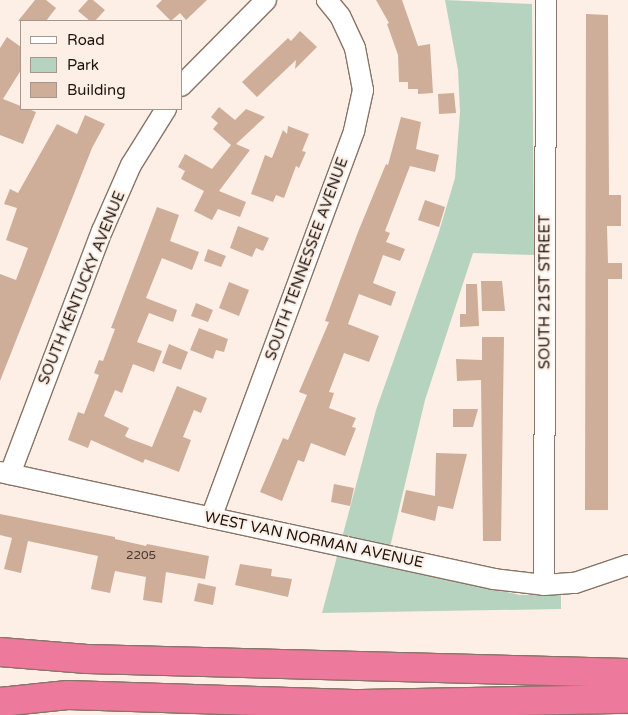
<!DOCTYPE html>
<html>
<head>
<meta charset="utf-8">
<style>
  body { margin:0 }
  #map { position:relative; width:628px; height:715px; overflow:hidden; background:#fdefe5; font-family:"Varela Round",sans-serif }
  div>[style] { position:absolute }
  .green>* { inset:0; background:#b6d3bf }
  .building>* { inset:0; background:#ceae99 }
  .roads { filter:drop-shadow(1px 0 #897466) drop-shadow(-1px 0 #897466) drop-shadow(0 1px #897466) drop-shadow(0 -1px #897466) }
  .minor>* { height:20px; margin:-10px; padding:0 10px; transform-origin:10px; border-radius:10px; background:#fff }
  .highway>* { height:28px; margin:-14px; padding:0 14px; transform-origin:14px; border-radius:14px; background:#ed799c }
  span { translate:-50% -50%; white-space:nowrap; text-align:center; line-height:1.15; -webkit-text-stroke:4.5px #fdefe5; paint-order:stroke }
  .number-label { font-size:12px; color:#483a31 }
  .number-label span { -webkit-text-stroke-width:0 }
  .street-label { font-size:15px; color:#1b140e }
  .legend { position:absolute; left:20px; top:20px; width:162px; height:90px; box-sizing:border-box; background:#fdefe5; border:1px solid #a3978f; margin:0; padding:6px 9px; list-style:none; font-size:15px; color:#1b140e }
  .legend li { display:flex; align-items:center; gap:10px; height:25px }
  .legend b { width:25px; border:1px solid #a3978f }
</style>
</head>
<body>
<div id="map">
  <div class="green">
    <i style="clip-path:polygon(445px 0,532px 4px,534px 255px,473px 253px,425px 400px,386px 564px,520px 595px,561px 595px,561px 609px,322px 613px,376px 410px,438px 235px,455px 178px,460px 112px,458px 70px)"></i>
  </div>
  <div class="building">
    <i style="clip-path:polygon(35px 0,46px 0,56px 8px,46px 21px,18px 21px)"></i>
    <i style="clip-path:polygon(88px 0,93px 0,105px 10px,95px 21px,90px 21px,78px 11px)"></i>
    <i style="clip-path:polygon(162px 0,207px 0,186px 20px,180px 13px,171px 21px,156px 6px)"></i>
    <i style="clip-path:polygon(376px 0,402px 0,418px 46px,430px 44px,433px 93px,418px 94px,418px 89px,408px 89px,408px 82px,399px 82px,398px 55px,387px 24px,389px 23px)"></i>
    <i style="clip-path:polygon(586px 14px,608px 15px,609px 195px,621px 195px,621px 226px,607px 226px,608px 263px,622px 263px,622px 279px,608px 279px,608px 510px,585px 510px)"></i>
    <i style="clip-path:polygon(300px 31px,317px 47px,295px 69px,296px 60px,257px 97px,242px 82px,288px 38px,291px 41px)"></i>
    <i style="clip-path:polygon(7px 37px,21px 47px,21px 70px,3px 99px,36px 112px,23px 144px,0 135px,0 48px)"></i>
    <i style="clip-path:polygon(454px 93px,456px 113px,439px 114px,438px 94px)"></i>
    <i style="clip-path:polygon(219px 107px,235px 120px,246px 109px,265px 117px,236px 144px,250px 150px,219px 191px,246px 202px,240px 217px,218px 209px,212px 220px,194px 211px,204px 191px,181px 179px,185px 171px,178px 167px,185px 154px,212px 169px,231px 145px,213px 129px,218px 123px,211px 117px)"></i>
    <i style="clip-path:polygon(85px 115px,105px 124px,92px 148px,0 381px,0 274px,16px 280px,28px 248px,6px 240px,17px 208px,4px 204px,10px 189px,18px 193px,57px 124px,77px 134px)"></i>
    <i style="clip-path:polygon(401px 117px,421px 122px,416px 149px,439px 155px,435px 172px,410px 166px,385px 231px,390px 233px,386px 242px,405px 249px,400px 261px,383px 255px,373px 283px,396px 292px,391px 306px,359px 294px,348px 324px,379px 336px,369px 362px,344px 353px,329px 392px,334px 393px,329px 408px,356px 418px,352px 427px,356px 428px,345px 456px,311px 443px,304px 462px,298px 460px,282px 501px,260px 492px,283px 438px,288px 440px,307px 395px,299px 392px,329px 322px,325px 321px,358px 232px,386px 164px,388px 165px)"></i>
    <i style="clip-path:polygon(288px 126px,309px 134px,302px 151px,306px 152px,299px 168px,296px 166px,284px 198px,276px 195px,273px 202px,251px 194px,265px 155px,272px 158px,283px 130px,287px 134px)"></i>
    <i style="clip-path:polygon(425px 200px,445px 207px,439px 227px,418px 220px)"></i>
    <i style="clip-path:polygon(157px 207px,179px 215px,170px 241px,199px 252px,192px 270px,162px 258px,146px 298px,177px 310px,173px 322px,149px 313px,137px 342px,162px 351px,154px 372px,133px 364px,122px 393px,115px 390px,104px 416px,129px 428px,125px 436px,128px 438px,152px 447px,177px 386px,207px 398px,201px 413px,194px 410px,183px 437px,191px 440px,179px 472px,145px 459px,143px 463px,91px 440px,88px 448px,68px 440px,78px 412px,84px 414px,99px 375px,94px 373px,99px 360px,103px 361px,115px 329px,111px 328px)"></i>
    <i style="clip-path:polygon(238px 226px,269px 238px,263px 251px,256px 248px,252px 257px,230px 248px)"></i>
    <i style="clip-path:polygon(208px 249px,226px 256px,221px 267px,204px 261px)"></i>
    <i style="clip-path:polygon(481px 281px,502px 281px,505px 311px,482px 311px)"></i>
    <i style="clip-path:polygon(229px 282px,249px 290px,239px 316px,219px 308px)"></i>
    <i style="clip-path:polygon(466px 284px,477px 284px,479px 326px,460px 327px,460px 314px,466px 314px)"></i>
    <i style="clip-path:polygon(196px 303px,213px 310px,208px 322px,191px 316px)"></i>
    <i style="clip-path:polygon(199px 328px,228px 339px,224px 352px,216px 350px,213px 359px,190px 350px)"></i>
    <i style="clip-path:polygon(482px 337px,504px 337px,501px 541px,483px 541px,481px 380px,457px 381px,456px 359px,482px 360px)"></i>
    <i style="clip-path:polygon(169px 344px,188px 352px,181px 370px,162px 363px)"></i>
    <i style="clip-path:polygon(453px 409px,478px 409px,473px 427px,453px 427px)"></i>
    <i style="clip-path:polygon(436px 453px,467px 454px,453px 509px,438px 506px,435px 521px,401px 512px,406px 490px,435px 496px)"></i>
    <i style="clip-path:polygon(334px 484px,354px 488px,350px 506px,331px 502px)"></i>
    <i style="clip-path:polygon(0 514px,115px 537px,115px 539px,146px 546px,147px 544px,209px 556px,205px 579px,166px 572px,162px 603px,143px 600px,146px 577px,115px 571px,110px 593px,91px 589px,98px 556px,28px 541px,21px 573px,4px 569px,12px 538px,0 535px)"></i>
    <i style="clip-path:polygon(240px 564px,272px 569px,271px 576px,292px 579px,288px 597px,235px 585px)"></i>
    <i style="clip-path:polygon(198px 583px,216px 587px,213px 605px,194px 601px)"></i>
  </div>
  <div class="roads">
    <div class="minor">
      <i style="left:181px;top:86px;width:121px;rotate:-45.3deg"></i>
      <i style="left:0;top:472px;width:505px;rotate:12.22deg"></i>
      <i style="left:494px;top:579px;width:50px;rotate:6.8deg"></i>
      <i style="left:544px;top:585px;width:31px;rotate:-4deg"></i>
      <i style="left:575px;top:583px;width:56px;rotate:-18.8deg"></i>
      <i style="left:10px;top:474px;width:260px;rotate:-69.3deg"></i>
      <i style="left:102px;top:231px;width:72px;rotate:-66.3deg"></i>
      <i style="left:131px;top:165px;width:66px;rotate:-58deg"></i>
      <i style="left:211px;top:518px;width:413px;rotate:-69.7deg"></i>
      <i style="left:354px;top:131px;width:42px;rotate:-77.6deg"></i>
      <i style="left:363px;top:90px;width:43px;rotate:-100.8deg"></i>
      <i style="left:355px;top:48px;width:35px;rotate:-115deg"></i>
      <i style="left:340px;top:16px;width:21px;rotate:-129deg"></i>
      <i style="left:544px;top:585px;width:585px;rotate:-89.8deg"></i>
    </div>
    <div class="highway">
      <i style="left:0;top:652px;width:87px;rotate:4.6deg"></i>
      <i style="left:87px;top:659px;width:541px;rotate:1.48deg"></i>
      <i style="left:0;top:702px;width:68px;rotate:-5.9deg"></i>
      <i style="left:68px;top:695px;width:293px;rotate:1.8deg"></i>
      <i style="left:361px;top:704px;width:267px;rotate:-1.1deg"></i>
    </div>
  </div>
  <div class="number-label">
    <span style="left:141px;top:556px">2205</span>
  </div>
  <div class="street-label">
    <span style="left:307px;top:259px;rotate:-70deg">SOUTH TENNESSEE AVENUE</span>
    <span style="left:82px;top:288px;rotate:-68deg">SOUTH KENTUCKY AVENUE</span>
    <span style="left:545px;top:292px;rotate:-90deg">SOUTH 21ST STREET</span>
    <span style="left:314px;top:540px;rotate:12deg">WEST VAN NORMAN AVENUE</span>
  </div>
  <ul class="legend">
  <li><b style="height:6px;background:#fff"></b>Road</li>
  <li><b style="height:14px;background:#b6d3bf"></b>Park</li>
  <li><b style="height:14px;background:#ceae99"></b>Building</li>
  </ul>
</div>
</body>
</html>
